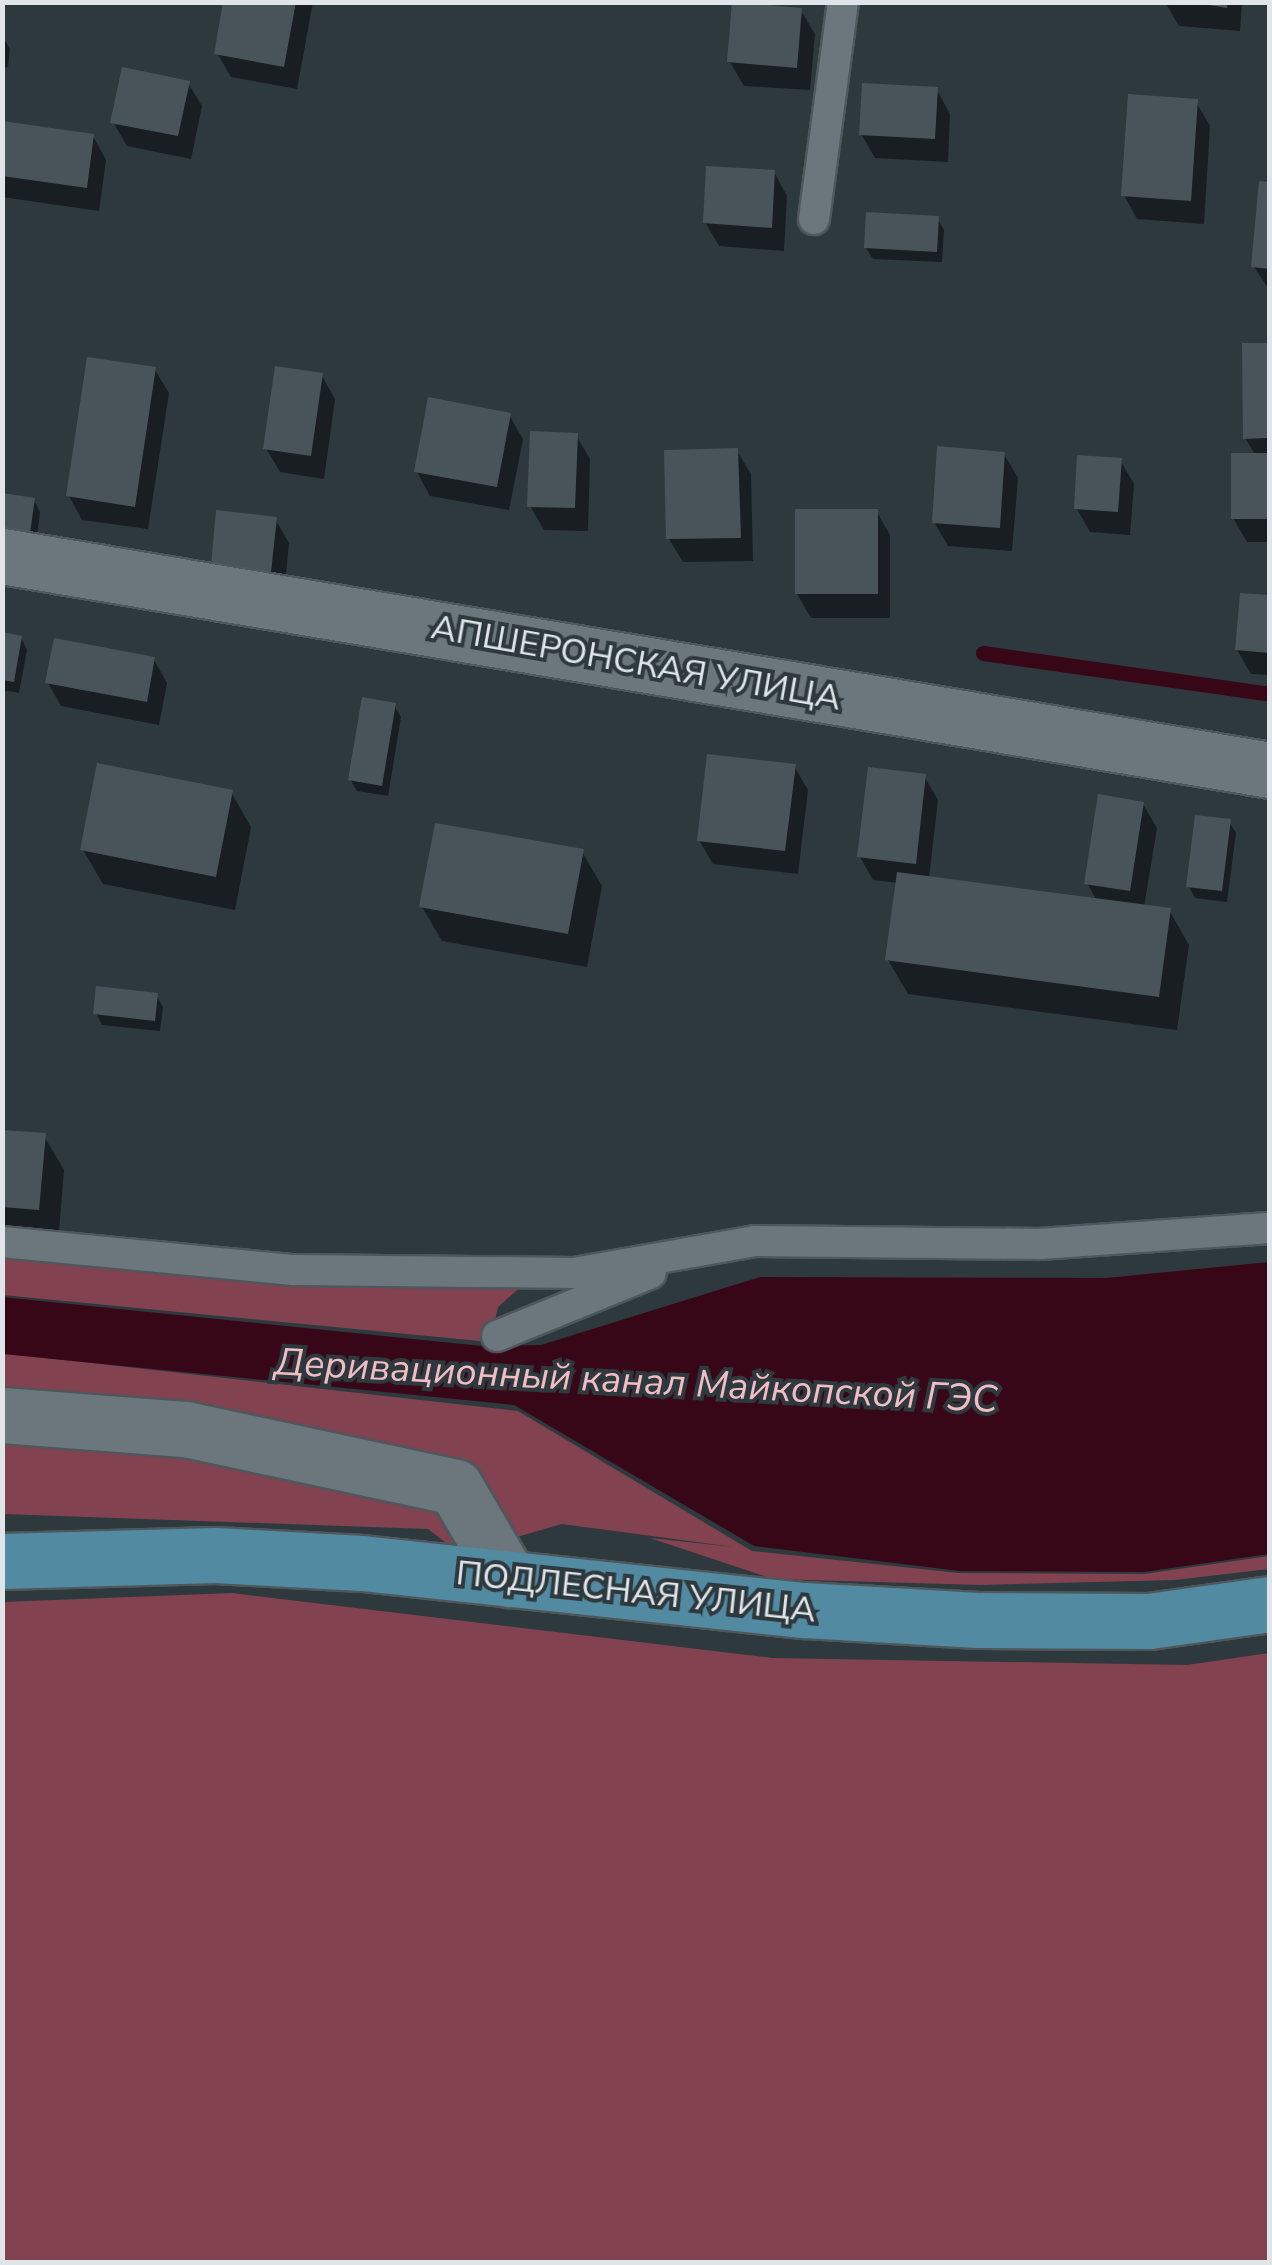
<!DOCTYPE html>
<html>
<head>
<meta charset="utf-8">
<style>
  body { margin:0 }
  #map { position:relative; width:1272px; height:2265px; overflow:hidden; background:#2e393e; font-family:"Nunito Sans",sans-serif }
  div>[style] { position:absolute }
  .green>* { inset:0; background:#824250 }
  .water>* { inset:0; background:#380717 }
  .shadow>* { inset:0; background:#0007 }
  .stream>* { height:15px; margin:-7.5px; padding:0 7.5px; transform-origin:7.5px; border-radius:7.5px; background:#380717 }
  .building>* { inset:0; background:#49545a }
  .roads { filter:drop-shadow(2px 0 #4e575b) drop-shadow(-2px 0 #4e575b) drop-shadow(0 2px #4e575b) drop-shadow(0 -2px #4e575b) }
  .service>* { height:30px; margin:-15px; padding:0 15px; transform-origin:15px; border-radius:15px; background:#6c777d }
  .minor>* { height:55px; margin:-27.5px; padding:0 27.5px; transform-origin:27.5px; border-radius:27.5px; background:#6c777d }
  .primary>* { height:55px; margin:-27.5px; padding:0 27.5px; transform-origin:27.5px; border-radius:27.5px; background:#528aa2 }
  span { translate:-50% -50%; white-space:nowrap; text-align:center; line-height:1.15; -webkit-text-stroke:8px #2e393e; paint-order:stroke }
  .street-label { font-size:35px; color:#dfe5e9 }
  .water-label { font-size:38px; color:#f2bcc5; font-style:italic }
  .frame { position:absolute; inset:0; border:5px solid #dfe5e9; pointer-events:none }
</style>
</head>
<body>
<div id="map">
  <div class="green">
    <i style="clip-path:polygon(2px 1243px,533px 1276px,498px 1307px,490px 1342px,3px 1295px)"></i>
    <i style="clip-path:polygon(2px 1353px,518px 1411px,752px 1551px,959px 1573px,1144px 1574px,1269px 1556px,1269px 1569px,1175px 1580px,981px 1585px,773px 1579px,650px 1538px,734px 1547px,562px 1524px,479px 1548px,446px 1543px,428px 1529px,3px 1514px)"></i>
    <i style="clip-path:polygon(232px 1593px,773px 1658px,1187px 1665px,1269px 1653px,1269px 2262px,3px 2262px,3px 1602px)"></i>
  </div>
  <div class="water">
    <i style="clip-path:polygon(1269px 1262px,1269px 1554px,1144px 1572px,960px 1571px,754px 1546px,514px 1405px,3px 1354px,2px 1297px,482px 1346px,541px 1345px,760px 1277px,1106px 1278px)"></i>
  </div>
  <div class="shadow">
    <i style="clip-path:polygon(226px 2px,313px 2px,297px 89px,231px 77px,217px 53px)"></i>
    <i style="clip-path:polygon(1165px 2px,1242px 2px,1240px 31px,1179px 26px)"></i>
    <i style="clip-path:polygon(801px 11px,815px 34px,810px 90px,744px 86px,730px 62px)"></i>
    <i style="clip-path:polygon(3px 37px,10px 49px,8px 67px,2px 67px)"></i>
    <i style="clip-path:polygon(188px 83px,202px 106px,191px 159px,127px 146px,113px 122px)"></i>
    <i style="clip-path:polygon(937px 90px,950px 114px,948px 162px,875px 158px,861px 134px)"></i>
    <i style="clip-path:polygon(1196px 102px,1210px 126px,1204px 224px,1137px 219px,1124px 195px)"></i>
    <i style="clip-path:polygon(2px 124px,93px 136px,106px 160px,99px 211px,2px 197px)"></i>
    <i style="clip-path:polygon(774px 172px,787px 196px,784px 251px,719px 246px,705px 222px)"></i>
    <i style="clip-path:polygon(1270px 185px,1270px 291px,1254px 267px)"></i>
    <i style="clip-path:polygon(937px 218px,944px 230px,942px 262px,873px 259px,866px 248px)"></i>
    <i style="clip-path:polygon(1270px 345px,1270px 542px,1247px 542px,1233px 518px,1256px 456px,1245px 438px)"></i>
    <i style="clip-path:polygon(155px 370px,169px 393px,148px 529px,82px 520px,69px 496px)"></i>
    <i style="clip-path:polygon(322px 376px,335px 399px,324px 479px,280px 472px,266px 448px)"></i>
    <i style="clip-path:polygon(509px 415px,523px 439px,509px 510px,430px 496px,417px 472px)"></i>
    <i style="clip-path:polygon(576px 435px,590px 459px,588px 531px,544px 530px,530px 506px)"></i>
    <i style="clip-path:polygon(737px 451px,751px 474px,753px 561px,683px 562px,669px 539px)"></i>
    <i style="clip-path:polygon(1004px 454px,1018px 478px,1012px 551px,948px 546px,934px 522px)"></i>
    <i style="clip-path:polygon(1120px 460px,1134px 484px,1130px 535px,1090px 532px,1077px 509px)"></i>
    <i style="clip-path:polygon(2px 496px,34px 500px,40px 512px,36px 544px,2px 539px)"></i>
    <i style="clip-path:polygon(877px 512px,890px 535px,890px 618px,811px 618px,797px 594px)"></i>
    <i style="clip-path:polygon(275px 519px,289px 543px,284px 595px,227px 589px)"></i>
    <i style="clip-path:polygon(1270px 598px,1270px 675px,1251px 674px,1237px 650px)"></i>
    <i style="clip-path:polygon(2px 635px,21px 638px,27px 650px,19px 693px,2px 690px)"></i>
    <i style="clip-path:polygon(154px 660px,167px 683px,159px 725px,61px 706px,48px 683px)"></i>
    <i style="clip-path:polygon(394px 705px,401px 717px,388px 796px,357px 791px,350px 779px)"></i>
    <i style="clip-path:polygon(794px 766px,808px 790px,798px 874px,713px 864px,699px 840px)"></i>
    <i style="clip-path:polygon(924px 776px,938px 800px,929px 878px,1097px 901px,1087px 883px,1143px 804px,1157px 828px,1144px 907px,1169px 910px,1189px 945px,1177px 1030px,908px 994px,888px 960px,898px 883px,873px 880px,860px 857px)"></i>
    <i style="clip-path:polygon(231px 792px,251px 827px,235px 910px,103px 884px,83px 850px)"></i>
    <i style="clip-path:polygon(1229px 822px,1236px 833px,1227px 902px,1195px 898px,1189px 887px)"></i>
    <i style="clip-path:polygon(582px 852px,602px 886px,587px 967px,442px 941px,422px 907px)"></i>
    <i style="clip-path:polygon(156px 995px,163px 1007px,160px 1031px,102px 1025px,96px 1013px)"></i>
    <i style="clip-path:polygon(2px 1132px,44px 1136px,64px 1170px,58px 1244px,2px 1239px)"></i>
  </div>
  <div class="stream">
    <i style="left:983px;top:653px;width:290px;rotate:8.1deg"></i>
  </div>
  <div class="building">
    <i style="clip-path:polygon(223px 2px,296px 2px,284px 67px,214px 54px)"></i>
    <i style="clip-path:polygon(732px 2px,802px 8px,797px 68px,727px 62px)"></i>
    <i style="clip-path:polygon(1191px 2px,1228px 2px,1227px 8px)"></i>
    <i style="clip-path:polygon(122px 67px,190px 81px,178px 136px,110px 123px)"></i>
    <i style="clip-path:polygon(862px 83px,938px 87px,935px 139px,859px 135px)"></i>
    <i style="clip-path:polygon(1128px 94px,1198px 99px,1191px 201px,1121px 196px)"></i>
    <i style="clip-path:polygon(2px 121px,94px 134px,87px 188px,2px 176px)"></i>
    <i style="clip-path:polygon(706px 166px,775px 170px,772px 228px,703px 223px)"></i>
    <i style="clip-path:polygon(1259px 181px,1270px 182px,1270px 269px,1251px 267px)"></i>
    <i style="clip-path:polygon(866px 212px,939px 216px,937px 252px,864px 248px)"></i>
    <i style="clip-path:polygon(1242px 343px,1270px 343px,1270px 438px,1243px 439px)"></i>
    <i style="clip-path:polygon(87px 357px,156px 367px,135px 507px,66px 496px)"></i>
    <i style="clip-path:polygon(275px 366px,323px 373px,311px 456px,263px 449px)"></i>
    <i style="clip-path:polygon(428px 397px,511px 413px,497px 487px,414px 472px)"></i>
    <i style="clip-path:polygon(530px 431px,578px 433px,575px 508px,527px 507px)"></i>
    <i style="clip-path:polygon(937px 446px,1005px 452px,1000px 528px,932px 523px)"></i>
    <i style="clip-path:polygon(738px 448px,741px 538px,666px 539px,664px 450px)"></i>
    <i style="clip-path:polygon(1231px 453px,1270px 453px,1270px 519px,1231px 519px)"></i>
    <i style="clip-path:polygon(1077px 455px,1122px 458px,1118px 512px,1074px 509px)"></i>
    <i style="clip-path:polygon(2px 493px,35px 498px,30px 533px,2px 529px)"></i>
    <i style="clip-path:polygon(795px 509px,878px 509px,878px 594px,795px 594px)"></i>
    <i style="clip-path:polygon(216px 510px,277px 517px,271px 572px,211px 566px)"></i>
    <i style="clip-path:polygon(1240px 593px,1270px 595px,1270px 653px,1235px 650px)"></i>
    <i style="clip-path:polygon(2px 632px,22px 636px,14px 682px,2px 680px)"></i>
    <i style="clip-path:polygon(54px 638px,155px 657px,147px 702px,45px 683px)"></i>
    <i style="clip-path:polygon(362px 697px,396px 703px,382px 786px,348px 780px)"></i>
    <i style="clip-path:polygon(707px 754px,796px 764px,785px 851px,697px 841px)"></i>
    <i style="clip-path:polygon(97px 763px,233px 790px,216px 877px,80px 850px)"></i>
    <i style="clip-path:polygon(868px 767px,926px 774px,916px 864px,857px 857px)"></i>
    <i style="clip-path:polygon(1098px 794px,1144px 802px,1130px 891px,1084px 884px)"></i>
    <i style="clip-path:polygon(1195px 815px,1231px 819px,1222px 891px,1186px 887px)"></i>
    <i style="clip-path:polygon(435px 823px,584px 849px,568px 934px,419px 907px)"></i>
    <i style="clip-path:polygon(897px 872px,1171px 908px,1159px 997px,885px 960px)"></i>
    <i style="clip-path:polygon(96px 986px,158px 993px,155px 1021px,93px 1014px)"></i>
    <i style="clip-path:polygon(2px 1130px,46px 1133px,39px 1210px,2px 1207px)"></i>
  </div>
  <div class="roads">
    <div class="service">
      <i style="left:814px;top:219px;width:219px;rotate:-82.4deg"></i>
      <i style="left:2px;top:1242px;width:293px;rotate:5.5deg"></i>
      <i style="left:294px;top:1270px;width:280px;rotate:0.6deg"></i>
      <i style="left:574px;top:1273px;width:184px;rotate:-10deg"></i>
      <i style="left:755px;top:1241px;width:285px;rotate:0.6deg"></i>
      <i style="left:1040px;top:1244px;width:231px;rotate:-4deg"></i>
      <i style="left:497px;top:1336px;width:166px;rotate:-22.2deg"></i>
    </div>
    <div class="minor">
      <i style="left:2px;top:556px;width:1286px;rotate:9.58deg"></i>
      <i style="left:2px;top:1415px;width:184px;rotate:4.4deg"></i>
      <i style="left:185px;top:1429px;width:276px;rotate:12.1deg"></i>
      <i style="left:455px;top:1487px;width:107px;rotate:59.6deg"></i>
    </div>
    <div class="primary">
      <i style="left:2px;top:1561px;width:213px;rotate:-1.6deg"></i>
      <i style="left:215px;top:1555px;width:147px;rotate:3.1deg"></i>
      <i style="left:362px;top:1563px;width:444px;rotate:6.1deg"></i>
      <i style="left:804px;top:1610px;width:174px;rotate:3.3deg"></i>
      <i style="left:978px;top:1620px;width:171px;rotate:0.3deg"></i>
      <i style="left:1149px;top:1621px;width:122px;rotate:-8deg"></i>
    </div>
  </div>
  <div class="street-label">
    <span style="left:636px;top:663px;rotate:10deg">АПШЕРОНСКАЯ УЛИЦА</span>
    <span style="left:636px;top:1592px;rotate:6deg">ПОДЛЕСНАЯ УЛИЦА</span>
  </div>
  <div class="water-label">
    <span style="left:636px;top:1381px;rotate:3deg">Деривационный канал Майкопской ГЭС</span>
  </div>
  <div class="frame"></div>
</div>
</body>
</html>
